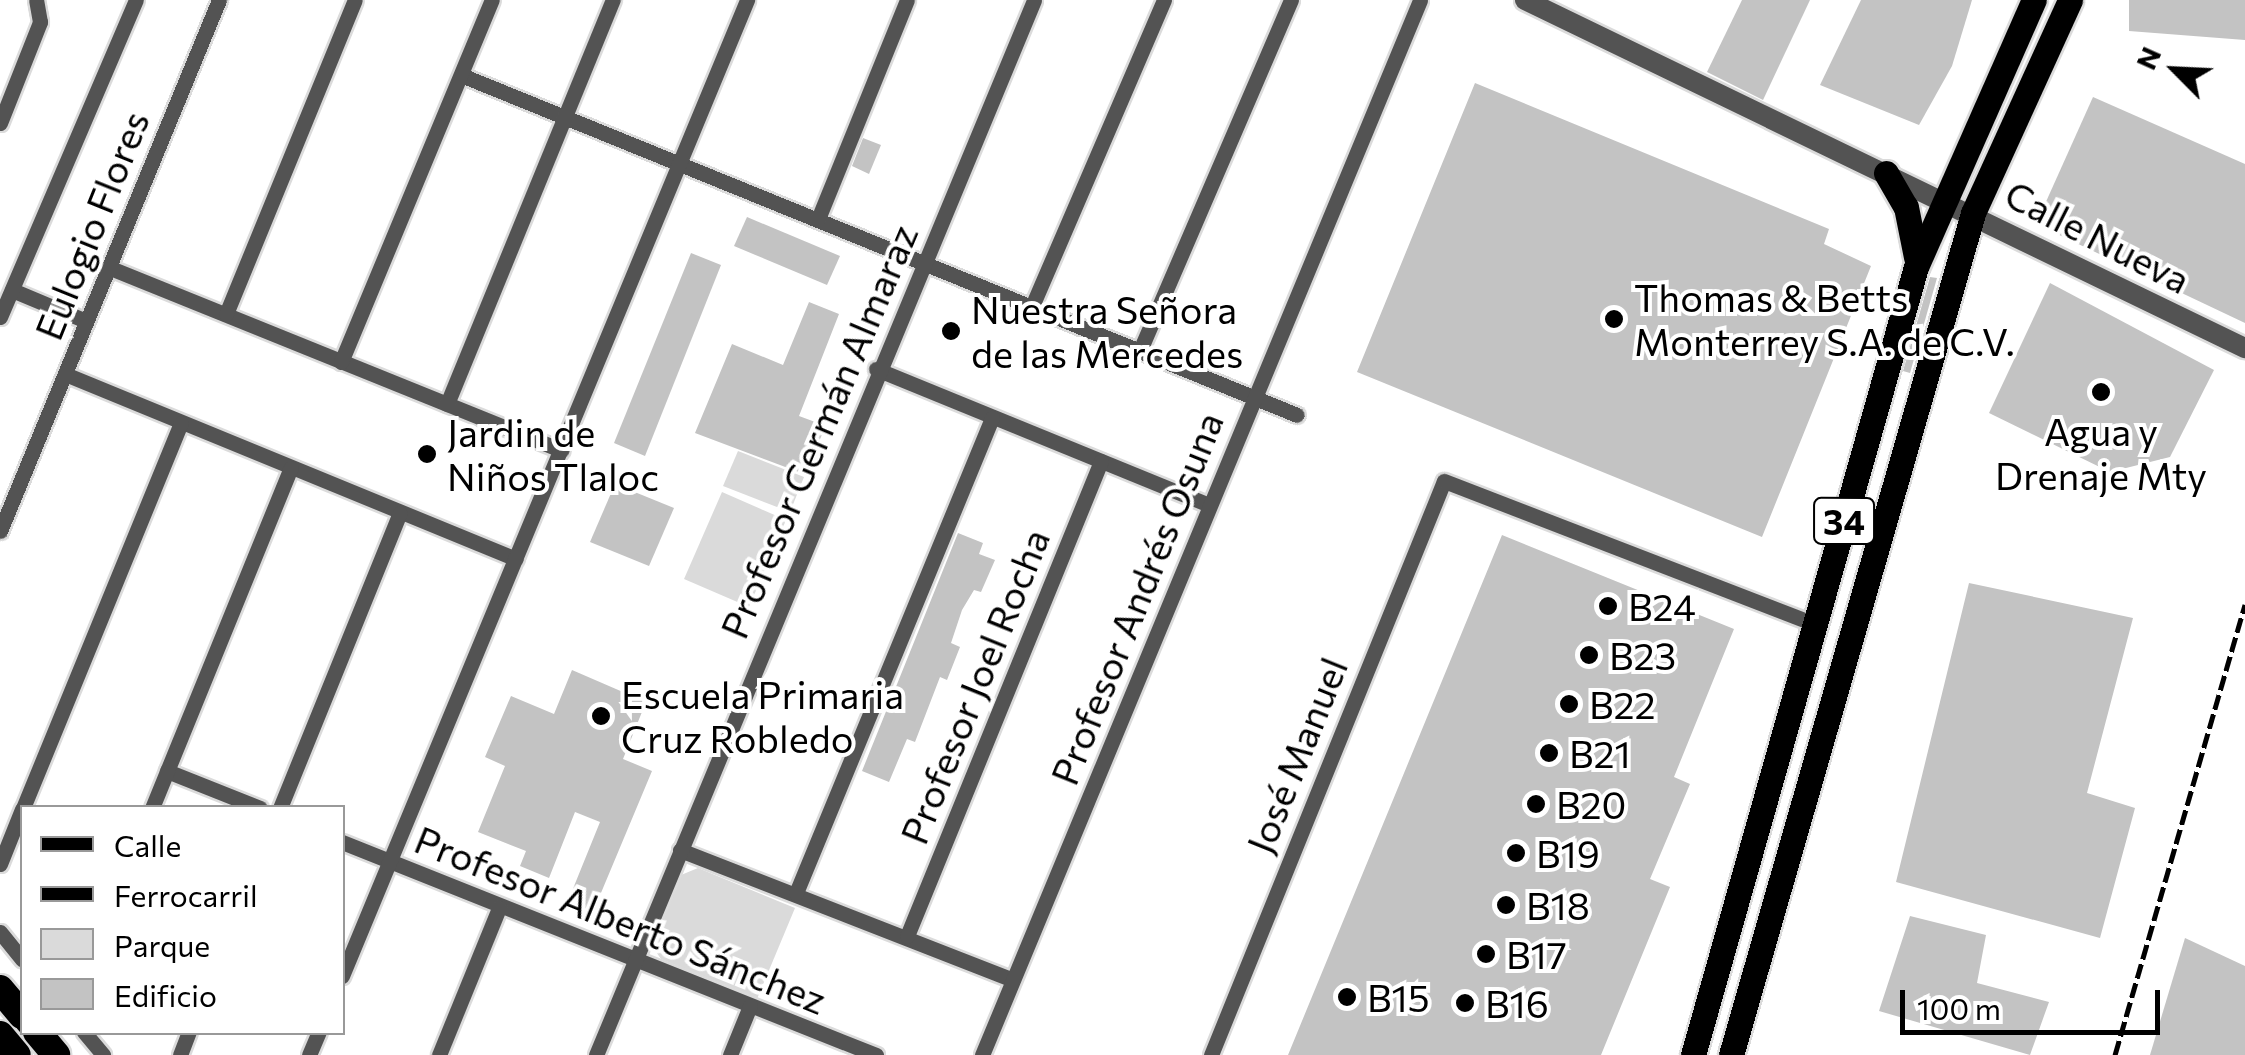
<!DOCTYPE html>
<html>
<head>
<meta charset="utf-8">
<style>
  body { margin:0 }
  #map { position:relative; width:2245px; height:1055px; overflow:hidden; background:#fff; font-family:Commissioner,sans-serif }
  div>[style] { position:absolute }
  .green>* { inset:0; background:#dadada }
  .building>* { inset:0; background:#c3c3c3 }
  .roads { filter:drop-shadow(2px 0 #dbdbdb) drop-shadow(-2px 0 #dbdbdb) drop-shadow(0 2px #dbdbdb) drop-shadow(0 -2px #dbdbdb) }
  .minor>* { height:15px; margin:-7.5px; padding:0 7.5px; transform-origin:7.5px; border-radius:7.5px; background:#535353 }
  .tertiary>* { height:20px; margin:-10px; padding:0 10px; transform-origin:10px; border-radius:10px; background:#535353 }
  .primary>* { height:25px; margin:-12.5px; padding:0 12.5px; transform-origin:12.5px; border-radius:12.5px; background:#000 }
  .trunk>* { height:28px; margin:-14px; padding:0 14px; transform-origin:14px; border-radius:14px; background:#000 }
  .rail>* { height:5px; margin-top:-2.5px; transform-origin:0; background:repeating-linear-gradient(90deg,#000 0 15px,transparent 0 20px) }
  .dots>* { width:28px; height:28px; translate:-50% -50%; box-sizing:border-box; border:5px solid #fff; border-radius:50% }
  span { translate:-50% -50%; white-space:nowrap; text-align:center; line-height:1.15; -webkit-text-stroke:8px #fff; paint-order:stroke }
  .shield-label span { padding:2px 8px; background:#fff; border:2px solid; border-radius:8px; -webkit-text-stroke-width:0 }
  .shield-label { font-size:35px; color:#000; font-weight:700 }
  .street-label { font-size:38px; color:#000 }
  .poi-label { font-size:38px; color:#000 }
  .left { translate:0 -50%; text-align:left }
  .legend { position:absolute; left:20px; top:805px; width:325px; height:230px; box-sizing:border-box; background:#fff; border:2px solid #999; margin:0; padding:12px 18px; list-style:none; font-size:30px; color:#000 }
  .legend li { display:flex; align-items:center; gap:20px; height:50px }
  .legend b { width:50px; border:2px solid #999 }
  .north { position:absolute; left:2125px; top:20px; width:100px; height:100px; -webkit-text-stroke:8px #fff; paint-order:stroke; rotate:294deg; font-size:28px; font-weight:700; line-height:40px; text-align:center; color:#000 }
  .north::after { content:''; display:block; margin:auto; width:35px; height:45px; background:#000; clip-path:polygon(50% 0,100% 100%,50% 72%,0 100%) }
  .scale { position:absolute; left:1900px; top:990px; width:260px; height:45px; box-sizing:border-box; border:5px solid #000; border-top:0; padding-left:12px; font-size:30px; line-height:35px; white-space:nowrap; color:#000; -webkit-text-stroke:8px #fff; paint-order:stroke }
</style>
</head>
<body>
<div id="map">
  <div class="green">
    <i style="clip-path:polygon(738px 451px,804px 477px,790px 512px,723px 486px)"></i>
    <i style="clip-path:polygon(722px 492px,786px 520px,749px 607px,684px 579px)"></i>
    <i style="clip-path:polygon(698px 868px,795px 908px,757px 999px,661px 959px,652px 946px,681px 875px)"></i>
  </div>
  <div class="building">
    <i style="clip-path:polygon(1742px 0,1810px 0,1763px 100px,1707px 72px)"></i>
    <i style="clip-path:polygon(1861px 0,1972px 0,1952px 66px,1919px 125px,1820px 85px)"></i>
    <i style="clip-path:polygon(2129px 0,2245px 0,2245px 40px,2129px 31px)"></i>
    <i style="clip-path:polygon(1475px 83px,1829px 229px,1824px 244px,1871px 266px,1762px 537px,1357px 372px)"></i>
    <i style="clip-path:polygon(2093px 97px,2245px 164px,2245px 323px,2036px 224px)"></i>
    <i style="clip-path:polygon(863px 138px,881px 145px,869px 174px,852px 166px)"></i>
    <i style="clip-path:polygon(747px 217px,840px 256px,827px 285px,734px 246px)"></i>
    <i style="clip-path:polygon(691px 253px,721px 265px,645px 456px,614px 443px)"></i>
    <i style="clip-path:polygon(1930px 277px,1937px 278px,1910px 373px,1903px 371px)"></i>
    <i style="clip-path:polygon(2050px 283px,2214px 370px,2170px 457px,2110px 472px,1989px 413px)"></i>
    <i style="clip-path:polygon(809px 302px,839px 314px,799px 416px,826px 426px,804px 474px,695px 433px,732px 344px,783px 365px)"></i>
    <i style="clip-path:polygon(615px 484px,674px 508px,649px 566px,590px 542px)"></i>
    <i style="clip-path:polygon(958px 533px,983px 543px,979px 554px,995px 560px,981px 592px,974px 590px,962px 610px,951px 643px,960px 647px,947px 680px,940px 677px,915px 742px,907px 739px,889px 782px,862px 771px)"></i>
    <i style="clip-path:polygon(1502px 535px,1734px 629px,1674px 777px,1690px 784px,1650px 879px,1670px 887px,1610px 1033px,1601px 1055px,1288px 1055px)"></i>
    <i style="clip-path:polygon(1969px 583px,2133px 618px,2087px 793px,2135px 808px,2100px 938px,1896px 882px)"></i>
    <i style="clip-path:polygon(572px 670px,646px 702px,623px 759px,652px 771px,593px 912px,568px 901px,600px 822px,575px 812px,549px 878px,520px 866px,526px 851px,478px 832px,505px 766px,485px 757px,511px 696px,554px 714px)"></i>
    <i style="clip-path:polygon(1910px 916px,1986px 935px,1977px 983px,2049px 1002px,2030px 1055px,1879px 1011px)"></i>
    <i style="clip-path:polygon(2185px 938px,2245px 966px,2245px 1055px,2150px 1055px)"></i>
  </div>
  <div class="roads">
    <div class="minor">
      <i style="left:461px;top:75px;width:902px;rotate:22.13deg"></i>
      <i style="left:0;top:123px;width:109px;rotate:-68.4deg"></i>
      <i style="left:40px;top:22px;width:22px;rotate:-100deg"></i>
      <i style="left:818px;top:219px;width:236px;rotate:-67.9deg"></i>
      <i style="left:108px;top:267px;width:489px;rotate:22deg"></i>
      <i style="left:12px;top:290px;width:80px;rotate:22.7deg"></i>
      <i style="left:1033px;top:304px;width:331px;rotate:-66.7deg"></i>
      <i style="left:226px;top:314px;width:339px;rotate:-67.7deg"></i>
      <i style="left:0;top:317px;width:345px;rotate:-66.8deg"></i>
      <i style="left:1141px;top:348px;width:379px;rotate:-66.7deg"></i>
      <i style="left:341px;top:362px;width:392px;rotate:-67.4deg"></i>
      <i style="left:876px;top:369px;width:360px;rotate:22.2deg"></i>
      <i style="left:65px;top:374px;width:487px;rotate:22.3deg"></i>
      <i style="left:447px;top:404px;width:437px;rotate:-67.7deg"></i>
      <i style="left:0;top:531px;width:574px;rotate:-67.59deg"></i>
      <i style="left:167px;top:771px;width:100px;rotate:21.7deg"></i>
      <i style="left:23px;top:808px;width:416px;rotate:-67.7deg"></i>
      <i style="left:152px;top:808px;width:367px;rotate:-67.8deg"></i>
      <i style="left:280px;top:808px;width:318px;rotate:-67.9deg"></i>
      <i style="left:342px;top:842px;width:575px;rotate:21.75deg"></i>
      <i style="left:680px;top:850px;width:357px;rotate:21.3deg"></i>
      <i style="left:0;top:864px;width:59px;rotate:-68.2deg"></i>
      <i style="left:796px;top:893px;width:514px;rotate:-67.58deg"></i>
      <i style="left:0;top:932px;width:35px;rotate:51deg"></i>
      <i style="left:907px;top:936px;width:513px;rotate:-67.78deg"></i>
      <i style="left:342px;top:976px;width:1057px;rotate:-67.46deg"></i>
      <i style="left:84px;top:1032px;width:30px;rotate:50deg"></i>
      <i style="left:180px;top:1055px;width:25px;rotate:-69deg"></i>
      <i style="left:309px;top:1055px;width:25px;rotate:-67deg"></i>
      <i style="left:439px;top:1055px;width:159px;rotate:-67.8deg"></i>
      <i style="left:596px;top:1055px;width:1142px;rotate:-67.45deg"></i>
      <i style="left:730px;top:1055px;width:53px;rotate:-67.8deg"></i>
      <i style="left:982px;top:1055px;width:1142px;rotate:-67.45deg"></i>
      <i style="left:1211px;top:1055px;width:619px;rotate:-67.91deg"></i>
      <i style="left:1444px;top:481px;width:398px;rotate:21.1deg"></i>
    </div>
    <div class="tertiary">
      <i style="left:1525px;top:0;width:800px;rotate:25.8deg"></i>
    </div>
    <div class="primary">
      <i style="left:1886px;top:173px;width:39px;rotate:60deg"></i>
      <i style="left:1906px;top:207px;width:51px;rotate:78.7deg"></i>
      <i style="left:1693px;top:1055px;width:819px;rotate:-74.2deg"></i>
      <i style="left:1916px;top:267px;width:292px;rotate:-66.2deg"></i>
      <i style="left:1731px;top:1055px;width:876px;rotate:-73.96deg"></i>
      <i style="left:1973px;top:213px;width:234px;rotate:-65.5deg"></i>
    </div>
    <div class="trunk">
      <i style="left:0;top:989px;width:34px;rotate:50deg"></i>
      <i style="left:37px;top:1032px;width:30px;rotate:50deg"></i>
      <i style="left:0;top:1035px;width:26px;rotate:50deg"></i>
    </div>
  </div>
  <div class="rail">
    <i style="left:0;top:1003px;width:35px;rotate:51deg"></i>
    <i style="left:0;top:1023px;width:41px;rotate:50.9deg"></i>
    <i style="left:2115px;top:1055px;width:469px;rotate:-73.9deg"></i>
  </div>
  <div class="dots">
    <i style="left:1614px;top:319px;background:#000"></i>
    <i style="left:951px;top:331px;background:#000"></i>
    <i style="left:2101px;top:392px;background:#000"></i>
    <i style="left:427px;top:454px;background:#000"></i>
    <i style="left:1608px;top:606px;background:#000"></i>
    <i style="left:1589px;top:655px;background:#000"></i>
    <i style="left:1569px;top:704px;background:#000"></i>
    <i style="left:601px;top:716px;background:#000"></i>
    <i style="left:1549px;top:753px;background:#000"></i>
    <i style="left:1536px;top:804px;background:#000"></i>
    <i style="left:1516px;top:853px;background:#000"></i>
    <i style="left:1506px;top:905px;background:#000"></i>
    <i style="left:1486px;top:954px;background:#000"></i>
    <i style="left:1347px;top:997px;background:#000"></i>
    <i style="left:1465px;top:1003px;background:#000"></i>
  </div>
  <div class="shield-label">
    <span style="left:1844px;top:521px">34</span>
  </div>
  <div class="street-label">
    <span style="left:91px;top:225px;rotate:-68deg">Eulogio Flores</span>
    <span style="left:2098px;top:236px;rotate:27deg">Calle Nueva</span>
    <span style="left:818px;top:431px;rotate:-67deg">Profesor Germán Almaraz</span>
    <span style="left:1136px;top:598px;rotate:-68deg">Profesor Andrés Osuna</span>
    <span style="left:974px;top:686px;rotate:-68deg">Profesor Joel Rocha</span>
    <span style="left:1296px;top:755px;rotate:-68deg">José Manuel</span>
    <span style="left:621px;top:919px;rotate:22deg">Profesor Alberto Sánchez</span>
  </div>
  <div class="poi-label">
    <span class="left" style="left:1634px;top:319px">Thomas &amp; Betts<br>Monterrey S.A. de C.V.</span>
    <span class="left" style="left:971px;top:331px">Nuestra Señora<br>de las Mercedes</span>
    <span style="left:2101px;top:453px">Agua y<br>Drenaje Mty</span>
    <span class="left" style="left:447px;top:454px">Jardin de<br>Niños Tlaloc</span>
    <span class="left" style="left:1628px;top:606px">B24</span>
    <span class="left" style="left:1609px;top:655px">B23</span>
    <span class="left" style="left:621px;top:716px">Escuela Primaria<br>Cruz Robledo</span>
    <span class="left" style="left:1589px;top:704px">B22</span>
    <span class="left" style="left:1569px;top:753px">B21</span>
    <span class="left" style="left:1556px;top:804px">B20</span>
    <span class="left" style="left:1536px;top:853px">B19</span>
    <span class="left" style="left:1526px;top:905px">B18</span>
    <span class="left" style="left:1506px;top:954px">B17</span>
    <span class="left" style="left:1367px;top:997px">B15</span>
    <span class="left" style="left:1485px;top:1003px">B16</span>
  </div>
  <ul class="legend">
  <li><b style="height:12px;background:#000"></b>Calle</li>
  <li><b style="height:12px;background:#000"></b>Ferrocarril</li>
  <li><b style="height:28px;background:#dadada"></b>Parque</li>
  <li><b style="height:28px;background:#c3c3c3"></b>Edificio</li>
  </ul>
  <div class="north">N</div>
  <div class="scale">100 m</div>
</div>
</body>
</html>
